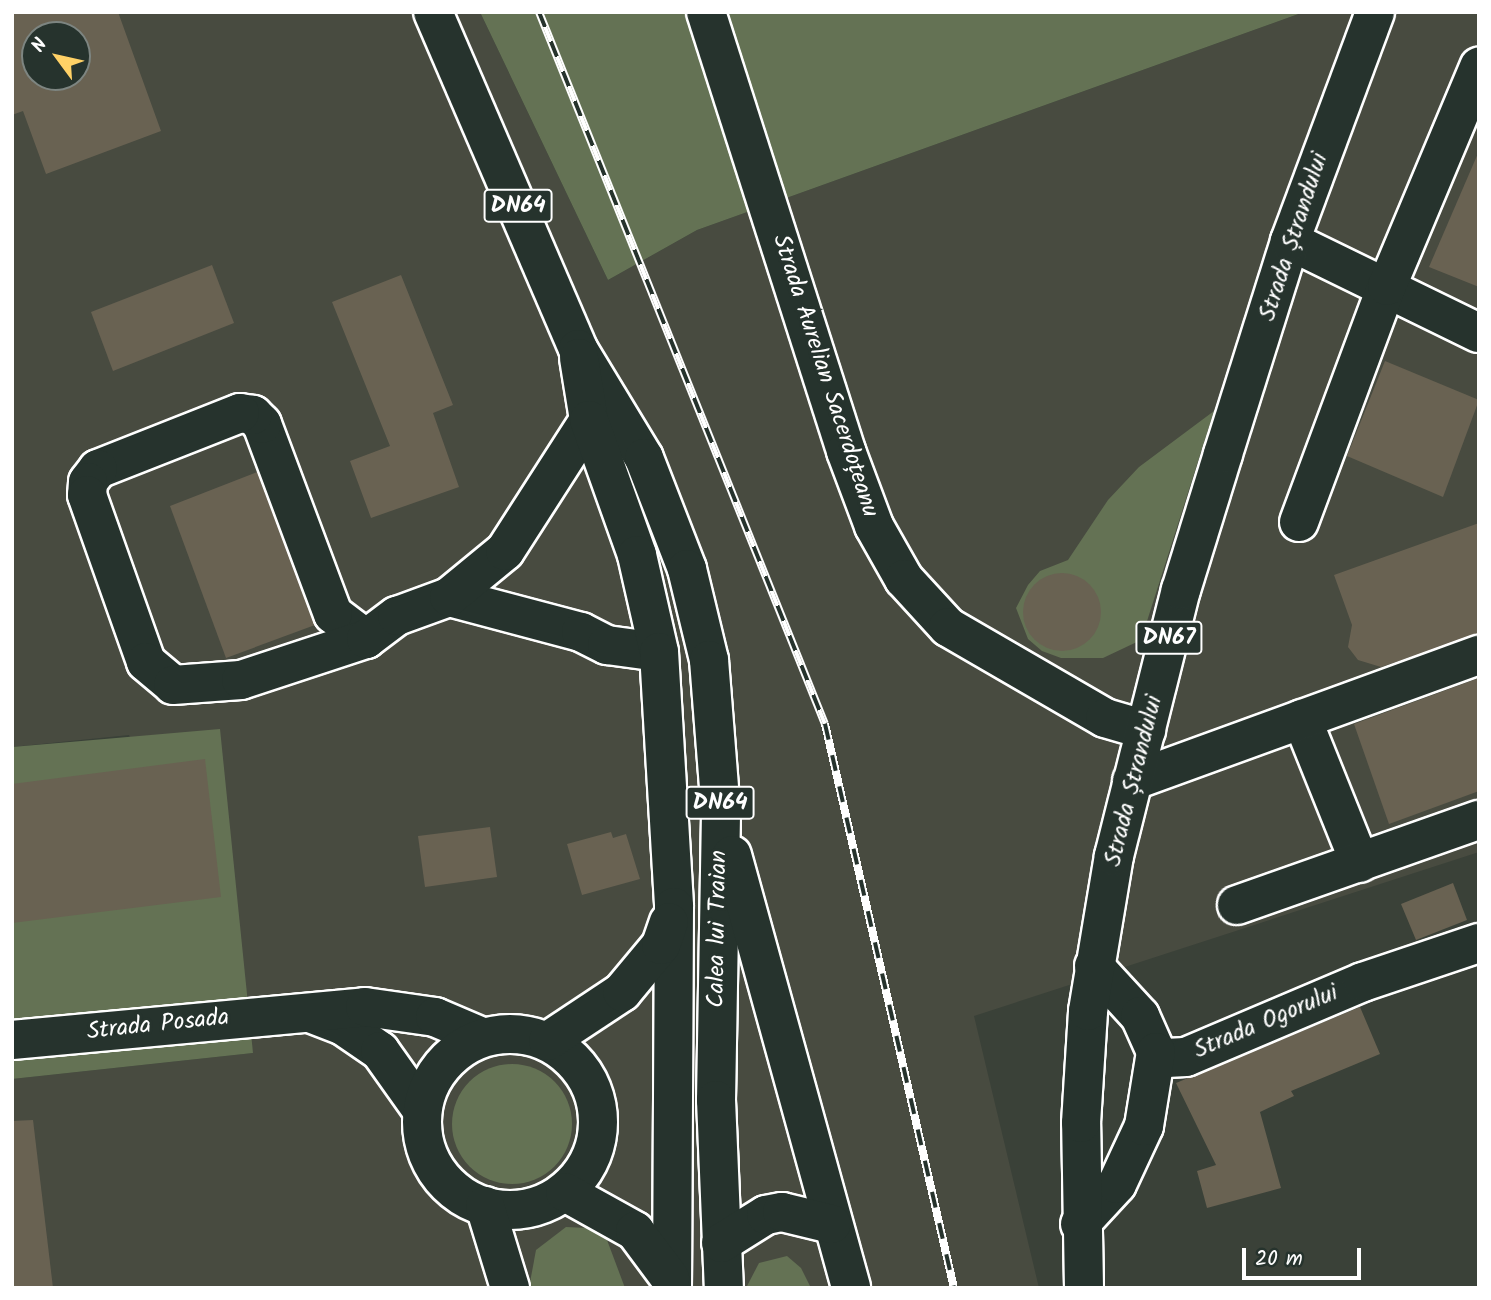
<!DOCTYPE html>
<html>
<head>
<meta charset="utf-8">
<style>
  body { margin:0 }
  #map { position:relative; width:1491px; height:1300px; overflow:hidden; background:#3a4138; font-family:Kalam,sans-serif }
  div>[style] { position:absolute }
  .built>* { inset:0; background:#484b40 }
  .green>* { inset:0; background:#647254 }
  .round { border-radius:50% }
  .building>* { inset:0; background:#696252 }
  .roads { filter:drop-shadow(2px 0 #fff) drop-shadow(-2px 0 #fff) drop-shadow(0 2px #fff) drop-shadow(0 -2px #fff) }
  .minor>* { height:38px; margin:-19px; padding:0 19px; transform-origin:19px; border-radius:19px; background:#26332d }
  .major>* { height:38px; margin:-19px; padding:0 19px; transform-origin:19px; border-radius:19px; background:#26332d }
  .major>.ring { margin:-19px; padding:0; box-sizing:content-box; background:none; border:38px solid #26332d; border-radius:50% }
  .rail>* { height:8px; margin-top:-4px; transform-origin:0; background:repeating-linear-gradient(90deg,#26332d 0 16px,#fff 0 32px); box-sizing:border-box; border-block:2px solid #fff }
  span { translate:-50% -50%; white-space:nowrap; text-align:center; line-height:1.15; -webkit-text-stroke:6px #26332d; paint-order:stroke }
  .shield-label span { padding:2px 5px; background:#26332d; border:2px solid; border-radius:5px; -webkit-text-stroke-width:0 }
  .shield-label { font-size:23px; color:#fff; font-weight:700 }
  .street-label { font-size:24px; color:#fff }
  .frame { position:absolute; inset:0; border:14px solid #fff; pointer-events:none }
  .north { position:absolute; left:21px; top:21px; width:70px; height:70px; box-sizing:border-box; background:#26332d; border:2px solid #7d8581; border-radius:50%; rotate:303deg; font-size:19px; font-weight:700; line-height:28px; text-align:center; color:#fff }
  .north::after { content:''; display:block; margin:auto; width:24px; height:32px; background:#ffd166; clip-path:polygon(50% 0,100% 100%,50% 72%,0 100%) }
  .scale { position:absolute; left:1242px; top:1248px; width:119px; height:32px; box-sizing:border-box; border:4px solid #fff; border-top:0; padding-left:9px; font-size:21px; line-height:24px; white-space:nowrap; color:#fff; -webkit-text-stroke:5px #26332d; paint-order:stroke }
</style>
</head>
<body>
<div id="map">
  <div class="built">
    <i style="clip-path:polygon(evenodd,12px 12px,480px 12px,608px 280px,697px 230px,1304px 12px,1479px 12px,1479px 852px,974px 1016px,1039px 1288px,12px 1288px,12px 1079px,253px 1053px,129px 735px,12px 747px,12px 12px,35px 35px,77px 35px,77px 77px,35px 77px,35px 35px)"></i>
  </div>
  <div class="green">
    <i style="clip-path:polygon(480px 12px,1304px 12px,697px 230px,608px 280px)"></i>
    <i style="clip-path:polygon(1214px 411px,1141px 640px,1103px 658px,1061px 658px,1042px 651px,1028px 639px,1016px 608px,1028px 585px,1040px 571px,1068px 560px,1108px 500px,1139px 467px)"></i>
    <i style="clip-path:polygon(220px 729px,253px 1053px,12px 1079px,12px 747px)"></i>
    <i class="round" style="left:452px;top:1064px;width:120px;height:120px"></i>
    <i style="clip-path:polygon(566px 1227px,587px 1228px,607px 1240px,625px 1288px,529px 1288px,536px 1250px)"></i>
    <i style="clip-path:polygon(787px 1256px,801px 1268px,811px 1288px,746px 1288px,759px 1263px)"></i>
  </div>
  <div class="building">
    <i style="clip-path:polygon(evenodd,12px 12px,118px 12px,161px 131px,46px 174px,23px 111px,12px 115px,12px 12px,35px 35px,77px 35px,77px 77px,35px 77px,35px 35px)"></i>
    <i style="clip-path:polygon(1479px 151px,1479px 287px,1429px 267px)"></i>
    <i style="clip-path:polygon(212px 265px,234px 323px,113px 371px,91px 312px)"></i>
    <i style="clip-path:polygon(401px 275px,453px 405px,433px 413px,459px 487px,371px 518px,350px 461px,390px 446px,332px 302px)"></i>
    <i style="clip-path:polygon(1385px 361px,1479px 400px,1443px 497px,1347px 456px)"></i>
    <i style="clip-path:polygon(257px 472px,315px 625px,226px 658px,170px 506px)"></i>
    <i style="clip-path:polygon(1479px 523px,1479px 634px,1381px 667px,1358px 660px,1348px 647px,1352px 625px,1334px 575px)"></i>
    <i class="round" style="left:1023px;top:573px;width:78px;height:78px"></i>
    <i style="clip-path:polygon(1479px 678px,1479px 791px,1389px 824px,1354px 724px)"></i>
    <i style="clip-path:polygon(205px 759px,221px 897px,12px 923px,12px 784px)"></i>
    <i style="clip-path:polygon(490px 827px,497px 877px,425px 887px,418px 836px)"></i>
    <i style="clip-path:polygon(611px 832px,613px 838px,626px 834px,640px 879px,582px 895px,567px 844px)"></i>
    <i style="clip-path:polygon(1453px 883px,1467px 920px,1416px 940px,1401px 904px)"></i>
    <i style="clip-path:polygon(1360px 1007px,1380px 1054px,1291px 1091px,1294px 1096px,1260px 1112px,1281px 1188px,1207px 1208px,1197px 1171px,1216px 1165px,1176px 1083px)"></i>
    <i style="clip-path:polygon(33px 1120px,53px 1288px,12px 1288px,12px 1121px)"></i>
  </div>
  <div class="roads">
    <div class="minor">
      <i style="left:706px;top:12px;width:461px;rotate:72.3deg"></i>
      <i style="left:846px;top:451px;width:80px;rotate:69.5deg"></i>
      <i style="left:874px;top:526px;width:61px;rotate:60.5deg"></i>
      <i style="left:904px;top:579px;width:65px;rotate:47.5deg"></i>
      <i style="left:948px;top:627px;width:181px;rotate:30.1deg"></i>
      <i style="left:1105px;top:718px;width:43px;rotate:16.3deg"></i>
      <i style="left:1290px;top:241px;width:210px;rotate:26deg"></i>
      <i style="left:1299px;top:522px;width:252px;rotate:-69.6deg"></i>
      <i style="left:1387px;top:286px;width:238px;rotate:-67.2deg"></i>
      <i style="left:449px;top:597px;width:137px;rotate:14.9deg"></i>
      <i style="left:581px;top:632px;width:29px;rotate:27deg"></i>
      <i style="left:607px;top:645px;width:52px;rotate:7.7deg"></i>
      <i style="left:366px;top:639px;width:41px;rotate:-142.9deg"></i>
      <i style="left:333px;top:614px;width:203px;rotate:-110.5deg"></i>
      <i style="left:262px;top:424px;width:13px;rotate:-135deg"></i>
      <i style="left:253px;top:415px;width:13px;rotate:-171deg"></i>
      <i style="left:240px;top:413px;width:153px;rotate:158.5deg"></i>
      <i style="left:98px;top:469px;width:16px;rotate:128deg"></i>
      <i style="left:88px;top:482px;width:13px;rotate:94deg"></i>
      <i style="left:87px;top:495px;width:177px;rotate:70.5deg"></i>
      <i style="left:146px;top:662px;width:35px;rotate:40deg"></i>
      <i style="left:173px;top:685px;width:68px;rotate:-4.2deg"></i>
      <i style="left:241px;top:680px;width:132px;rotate:-18.2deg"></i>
      <i style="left:366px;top:639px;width:39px;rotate:-37deg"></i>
      <i style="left:397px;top:616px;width:55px;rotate:-20.1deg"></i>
      <i style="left:449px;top:597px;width:72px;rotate:-39.4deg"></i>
      <i style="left:505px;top:551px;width:156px;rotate:-57.3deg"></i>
      <i style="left:1302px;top:719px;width:155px;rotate:68.1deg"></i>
      <i style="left:1132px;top:781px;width:369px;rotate:-20deg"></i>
      <i style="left:1237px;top:905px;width:256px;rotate:-19.4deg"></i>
      <i style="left:1094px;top:966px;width:68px;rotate:47.4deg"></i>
      <i style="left:1140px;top:1016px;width:39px;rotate:66deg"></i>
      <i style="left:1156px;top:1052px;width:12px;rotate:31deg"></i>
      <i style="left:1166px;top:1058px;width:20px;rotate:-3deg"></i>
      <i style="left:1186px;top:1057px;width:192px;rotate:-23deg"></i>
      <i style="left:1363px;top:982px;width:122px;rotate:-18.6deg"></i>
      <i style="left:310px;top:1013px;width:34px;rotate:21deg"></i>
      <i style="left:342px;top:1025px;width:46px;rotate:34.4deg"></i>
      <i style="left:380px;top:1051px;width:72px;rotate:54.6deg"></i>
      <i style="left:12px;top:1040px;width:355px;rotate:-5.3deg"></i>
      <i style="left:365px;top:1007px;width:71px;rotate:8.1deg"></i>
      <i style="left:435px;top:1017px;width:51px;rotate:23.1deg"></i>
      <i style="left:1080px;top:1224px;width:54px;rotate:-47.2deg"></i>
      <i style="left:1117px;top:1184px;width:64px;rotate:-65deg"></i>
      <i style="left:1144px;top:1126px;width:75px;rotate:-80.8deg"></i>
    </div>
    <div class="major">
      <i style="left:433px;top:12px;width:367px;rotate:66.7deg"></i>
      <i style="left:578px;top:349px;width:127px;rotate:58.8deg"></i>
      <i style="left:644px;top:458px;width:119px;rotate:68.8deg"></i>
      <i style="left:687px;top:569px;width:94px;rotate:76.4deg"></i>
      <i style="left:709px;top:660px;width:154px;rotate:85.5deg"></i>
      <i style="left:721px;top:814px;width:286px;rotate:91deg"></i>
      <i style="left:716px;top:1100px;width:188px;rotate:87.6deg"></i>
      <i style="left:579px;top:358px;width:63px;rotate:80.8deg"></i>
      <i style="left:589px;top:420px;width:143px;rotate:70.4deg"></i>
      <i style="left:637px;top:555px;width:99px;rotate:77.2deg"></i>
      <i style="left:659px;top:652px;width:255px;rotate:86.6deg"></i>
      <i style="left:674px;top:907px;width:381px;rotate:90.3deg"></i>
      <i style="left:732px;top:855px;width:449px;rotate:74.6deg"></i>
      <i class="ring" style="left:422px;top:1034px;width:138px;height:138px"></i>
      <i style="left:548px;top:1041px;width:89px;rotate:-33.5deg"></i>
      <i style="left:622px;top:992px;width:61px;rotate:-50.3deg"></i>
      <i style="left:661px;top:945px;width:24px;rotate:-71deg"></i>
      <i style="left:565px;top:1192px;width:80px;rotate:29.1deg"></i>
      <i style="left:635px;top:1231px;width:59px;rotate:53.3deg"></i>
      <i style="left:485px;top:1206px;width:86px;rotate:73deg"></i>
      <i style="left:721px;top:1243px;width:53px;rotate:-31.9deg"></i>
      <i style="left:766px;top:1215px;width:16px;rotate:-11deg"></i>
      <i style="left:782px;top:1212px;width:51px;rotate:13.5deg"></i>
      <i style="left:1084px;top:1288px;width:165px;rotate:-91deg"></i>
      <i style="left:1081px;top:1123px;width:112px;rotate:-86.4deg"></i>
      <i style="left:1088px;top:1011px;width:157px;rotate:-80.5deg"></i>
      <i style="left:1114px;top:856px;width:274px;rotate:-75.9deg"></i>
      <i style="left:1181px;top:590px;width:142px;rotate:-72.8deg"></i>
      <i style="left:1223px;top:454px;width:223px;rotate:-72.5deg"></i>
      <i style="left:1290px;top:241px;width:244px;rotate:-69.6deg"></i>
    </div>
  </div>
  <div class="rail">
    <i style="left:539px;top:12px;width:767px;rotate:68.12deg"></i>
    <i style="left:825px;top:724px;width:579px;rotate:77.12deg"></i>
  </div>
  <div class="shield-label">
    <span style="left:518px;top:206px">DN64</span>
    <span style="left:1169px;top:638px">DN67</span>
    <span style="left:720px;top:803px">DN64</span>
  </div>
  <div class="street-label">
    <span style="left:1294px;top:237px;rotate:-72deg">Strada Ștrandului</span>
    <span style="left:825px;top:376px;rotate:72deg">Strada Aurelian Sacerdoțeanu</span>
    <span style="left:1134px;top:781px;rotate:-76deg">Strada Ștrandului</span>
    <span style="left:718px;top:929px;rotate:-89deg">Calea lui Traian</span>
    <span style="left:1266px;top:1022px;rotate:-23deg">Strada Ogorului</span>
    <span style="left:158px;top:1025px;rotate:-6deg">Strada Posada</span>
  </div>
  <div class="frame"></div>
  <div class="north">N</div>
  <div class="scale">20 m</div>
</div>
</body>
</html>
